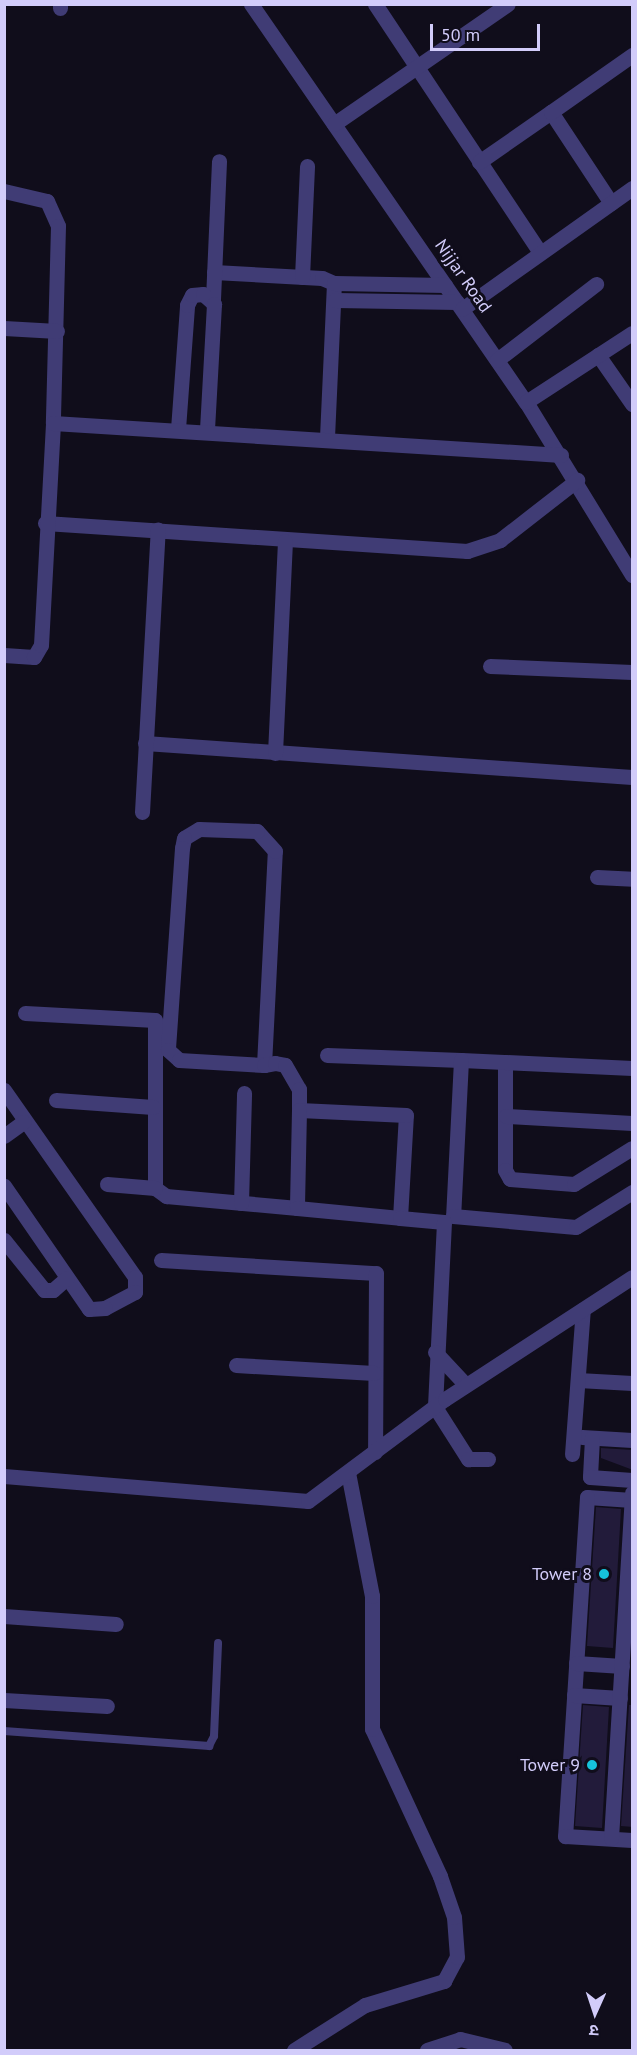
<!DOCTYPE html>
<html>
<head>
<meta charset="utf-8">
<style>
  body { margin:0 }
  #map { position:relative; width:637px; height:2055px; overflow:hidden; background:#100d1b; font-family:"PT Sans","Noto Sans Devanagari",sans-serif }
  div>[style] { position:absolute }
  .building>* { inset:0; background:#221b3a }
  .service>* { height:8px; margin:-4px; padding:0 4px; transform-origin:4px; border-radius:4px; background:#403c75 }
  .minor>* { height:15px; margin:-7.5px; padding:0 7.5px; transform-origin:7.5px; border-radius:7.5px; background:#403c75 }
  .tertiary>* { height:15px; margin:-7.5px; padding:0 7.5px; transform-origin:7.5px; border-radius:7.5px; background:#403c75 }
  .dots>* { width:16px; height:16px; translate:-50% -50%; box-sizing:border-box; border:3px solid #100d1b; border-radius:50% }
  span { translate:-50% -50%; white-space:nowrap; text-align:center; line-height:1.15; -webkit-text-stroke:6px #100d1b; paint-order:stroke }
  .street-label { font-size:18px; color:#d2ccfa }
  .poi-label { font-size:18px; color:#d2ccfa }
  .right { translate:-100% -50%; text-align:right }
  .frame { position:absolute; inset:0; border:6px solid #d2ccfa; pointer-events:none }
  .north { position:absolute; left:565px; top:1983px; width:60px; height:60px; -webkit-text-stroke:4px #100d1b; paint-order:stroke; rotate:183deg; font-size:16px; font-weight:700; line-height:24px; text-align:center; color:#d2ccfa }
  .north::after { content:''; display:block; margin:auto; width:21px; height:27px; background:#d2ccfa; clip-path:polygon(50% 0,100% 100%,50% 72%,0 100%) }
  .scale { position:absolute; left:430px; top:24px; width:110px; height:27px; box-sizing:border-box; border:3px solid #d2ccfa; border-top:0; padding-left:8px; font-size:18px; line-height:21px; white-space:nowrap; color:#d2ccfa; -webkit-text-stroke:4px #100d1b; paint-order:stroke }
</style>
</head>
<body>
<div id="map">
  <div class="building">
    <i style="clip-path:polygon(601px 1448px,633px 1450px,633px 1470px,601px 1458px)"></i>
    <i style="clip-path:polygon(596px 1507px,621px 1509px,613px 1648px,587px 1646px)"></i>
    <i style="clip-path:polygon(583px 1705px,609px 1707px,602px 1828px,575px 1826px)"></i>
    <i style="clip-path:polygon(629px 1705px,633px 1705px,633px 1827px,621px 1826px)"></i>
  </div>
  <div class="service">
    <i style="left:4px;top:1731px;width:206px;rotate:4.2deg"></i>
    <i style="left:209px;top:1746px;width:11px;rotate:-63deg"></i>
    <i style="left:214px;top:1736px;width:93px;rotate:-87.5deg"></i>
  </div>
  <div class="minor">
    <i style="left:251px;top:4px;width:484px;rotate:55.4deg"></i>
    <i style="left:526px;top:402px;width:203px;rotate:58.5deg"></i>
    <i style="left:375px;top:4px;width:296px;rotate:56.4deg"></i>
    <i style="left:60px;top:8px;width:4px;rotate:-90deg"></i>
    <i style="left:334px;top:124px;width:211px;rotate:-34.6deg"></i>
    <i style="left:479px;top:162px;width:88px;rotate:-34.8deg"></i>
    <i style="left:4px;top:191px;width:44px;rotate:13.1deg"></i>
    <i style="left:47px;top:201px;width:27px;rotate:66deg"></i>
    <i style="left:58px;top:226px;width:197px;rotate:91.5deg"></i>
    <i style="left:611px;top:203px;width:109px;rotate:-123.4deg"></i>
    <i style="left:551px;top:112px;width:99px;rotate:-35.1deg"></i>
    <i style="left:214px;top:272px;width:108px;rotate:3.2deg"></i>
    <i style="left:322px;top:278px;width:13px;rotate:23deg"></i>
    <i style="left:334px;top:283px;width:157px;rotate:92.6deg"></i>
    <i style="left:302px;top:277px;width:111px;rotate:-87.4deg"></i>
    <i style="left:334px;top:283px;width:111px;rotate:1deg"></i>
    <i style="left:213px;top:299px;width:138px;rotate:-87.5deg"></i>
    <i style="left:335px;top:300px;width:122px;rotate:0.9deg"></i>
    <i style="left:462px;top:309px;width:209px;rotate:-35.4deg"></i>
    <i style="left:4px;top:328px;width:53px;rotate:3.2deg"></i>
    <i style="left:598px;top:355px;width:60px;rotate:55.2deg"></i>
    <i style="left:497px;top:360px;width:125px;rotate:-37.5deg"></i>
    <i style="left:526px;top:402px;width:126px;rotate:-33.1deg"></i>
    <i style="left:178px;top:429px;width:124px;rotate:-85.8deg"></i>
    <i style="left:187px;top:305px;width:11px;rotate:-63deg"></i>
    <i style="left:192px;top:295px;width:11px;rotate:-5deg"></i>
    <i style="left:203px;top:294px;width:15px;rotate:42deg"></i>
    <i style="left:214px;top:304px;width:127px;rotate:93.2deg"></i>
    <i style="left:45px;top:523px;width:423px;rotate:3.8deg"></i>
    <i style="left:467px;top:551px;width:35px;rotate:-18deg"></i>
    <i style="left:500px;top:540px;width:98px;rotate:-37.9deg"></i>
    <i style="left:4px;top:655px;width:30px;rotate:4deg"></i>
    <i style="left:34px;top:657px;width:14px;rotate:-60deg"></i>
    <i style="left:41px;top:645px;width:222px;rotate:-86.9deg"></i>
    <i style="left:53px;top:423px;width:509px;rotate:3.6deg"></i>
    <i style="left:490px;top:666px;width:142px;rotate:2.4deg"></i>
    <i style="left:145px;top:743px;width:488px;rotate:4deg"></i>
    <i style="left:275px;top:753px;width:212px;rotate:-87.3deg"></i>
    <i style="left:142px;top:812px;width:283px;rotate:-86.8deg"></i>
    <i style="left:597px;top:877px;width:35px;rotate:3deg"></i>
    <i style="left:25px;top:1013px;width:130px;rotate:3.1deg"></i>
    <i style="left:155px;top:1020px;width:168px;rotate:90deg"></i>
    <i style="left:155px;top:1188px;width:14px;rotate:36deg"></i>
    <i style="left:166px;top:1196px;width:132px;rotate:5.2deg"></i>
    <i style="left:327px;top:1055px;width:134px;rotate:2.1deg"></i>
    <i style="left:505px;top:1062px;width:108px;rotate:90deg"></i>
    <i style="left:505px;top:1170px;width:10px;rotate:61deg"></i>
    <i style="left:510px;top:1179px;width:64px;rotate:4.5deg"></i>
    <i style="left:574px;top:1184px;width:68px;rotate:-31.8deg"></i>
    <i style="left:264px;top:1065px;width:214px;rotate:-87.1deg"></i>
    <i style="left:275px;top:851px;width:27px;rotate:-132deg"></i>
    <i style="left:257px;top:831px;width:58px;rotate:-178deg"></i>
    <i style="left:199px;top:829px;width:17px;rotate:149deg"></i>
    <i style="left:184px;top:838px;width:10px;rotate:101deg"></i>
    <i style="left:182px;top:848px;width:202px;rotate:94deg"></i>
    <i style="left:168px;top:1050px;width:15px;rotate:42deg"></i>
    <i style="left:179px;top:1060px;width:85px;rotate:3.4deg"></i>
    <i style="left:264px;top:1065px;width:11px;rotate:-10deg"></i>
    <i style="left:275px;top:1063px;width:10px;rotate:11deg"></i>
    <i style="left:285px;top:1065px;width:28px;rotate:60deg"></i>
    <i style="left:299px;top:1089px;width:21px;rotate:90deg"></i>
    <i style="left:632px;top:1068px;width:171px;rotate:-177.3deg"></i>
    <i style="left:461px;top:1060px;width:156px;rotate:92.9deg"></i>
    <i style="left:453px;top:1216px;width:123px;rotate:5.1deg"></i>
    <i style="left:576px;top:1227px;width:66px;rotate:-32deg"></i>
    <i style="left:4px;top:1090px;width:228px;rotate:55deg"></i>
    <i style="left:135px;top:1277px;width:15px;rotate:90deg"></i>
    <i style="left:135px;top:1292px;width:34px;rotate:152deg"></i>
    <i style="left:105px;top:1308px;width:16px;rotate:176deg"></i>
    <i style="left:89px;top:1309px;width:150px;rotate:-124.6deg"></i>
    <i style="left:56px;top:1100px;width:97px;rotate:4.1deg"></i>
    <i style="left:506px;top:1116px;width:126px;rotate:3.2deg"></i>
    <i style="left:4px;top:1136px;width:24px;rotate:-36deg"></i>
    <i style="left:107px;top:1184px;width:48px;rotate:4.8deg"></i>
    <i style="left:241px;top:1203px;width:110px;rotate:-88.4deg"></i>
    <i style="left:400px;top:1218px;width:103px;rotate:-86.7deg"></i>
    <i style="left:406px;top:1115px;width:107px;rotate:-177.3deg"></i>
    <i style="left:299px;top:1110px;width:98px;rotate:91.2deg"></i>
    <i style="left:297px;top:1208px;width:103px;rotate:5.5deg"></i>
    <i style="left:400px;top:1218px;width:44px;rotate:5.2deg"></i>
    <i style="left:444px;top:1222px;width:185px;rotate:92.8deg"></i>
    <i style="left:435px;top:1407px;width:62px;rotate:57.6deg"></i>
    <i style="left:468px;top:1459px;width:20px"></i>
    <i style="left:4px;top:1240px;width:64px;rotate:51.3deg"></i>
    <i style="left:44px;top:1290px;width:9px"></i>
    <i style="left:53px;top:1290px;width:18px;rotate:-41deg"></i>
    <i style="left:161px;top:1260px;width:215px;rotate:3.5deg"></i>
    <i style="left:376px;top:1273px;width:179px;rotate:90.3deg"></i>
    <i style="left:435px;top:1352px;width:45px;rotate:46.8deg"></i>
    <i style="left:236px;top:1365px;width:138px;rotate:3.3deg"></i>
    <i style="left:578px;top:1380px;width:54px;rotate:3.2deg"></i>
    <i style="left:582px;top:1437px;width:50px;rotate:3.4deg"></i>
    <i style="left:592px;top:1438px;width:39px;rotate:93deg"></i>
    <i style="left:590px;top:1477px;width:42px;rotate:4.1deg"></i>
    <i style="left:572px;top:1454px;width:145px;rotate:-85.7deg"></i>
    <i style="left:632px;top:1500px;width:45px;rotate:-176.2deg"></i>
    <i style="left:587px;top:1497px;width:340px;rotate:93.7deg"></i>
    <i style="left:565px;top:1836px;width:67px;rotate:3.4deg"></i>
    <i style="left:4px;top:1616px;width:112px;rotate:4.1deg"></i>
    <i style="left:576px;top:1663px;width:46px;rotate:3.7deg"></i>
    <i style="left:574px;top:1695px;width:46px;rotate:3.7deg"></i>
    <i style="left:4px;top:1700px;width:103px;rotate:3.3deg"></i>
    <i style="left:611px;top:1838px;width:346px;rotate:-86.5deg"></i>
    <i style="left:294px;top:2050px;width:84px;rotate:-32.4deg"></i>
    <i style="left:365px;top:2005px;width:83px;rotate:-16.9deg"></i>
    <i style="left:444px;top:1981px;width:27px;rotate:-62deg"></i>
    <i style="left:457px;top:1957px;width:40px;rotate:-94.3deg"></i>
    <i style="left:454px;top:1917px;width:43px;rotate:-108.9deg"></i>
    <i style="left:440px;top:1876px;width:162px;rotate:-114.8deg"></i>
    <i style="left:372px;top:1729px;width:133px;rotate:-90deg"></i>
    <i style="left:372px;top:1596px;width:125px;rotate:-101deg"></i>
    <i style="left:427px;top:2050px;width:35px;rotate:-18deg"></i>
    <i style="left:460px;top:2039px;width:46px;rotate:13.7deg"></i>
  </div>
  <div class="tertiary">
    <i style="left:4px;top:1476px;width:305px;rotate:4.7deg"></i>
    <i style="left:308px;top:1501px;width:171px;rotate:-36.7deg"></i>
    <i style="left:445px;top:1399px;width:223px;rotate:-33.1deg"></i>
  </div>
  <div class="dots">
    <i style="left:604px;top:1574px;background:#16c3dc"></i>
    <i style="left:592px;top:1765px;background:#16c3dc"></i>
  </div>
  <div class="street-label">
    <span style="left:463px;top:276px;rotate:55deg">Nijjar Road</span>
  </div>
  <div class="poi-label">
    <span class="right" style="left:592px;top:1574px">Tower 8</span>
    <span class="right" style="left:580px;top:1765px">Tower 9</span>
  </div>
  <div class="frame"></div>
  <div class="north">उ</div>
  <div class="scale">50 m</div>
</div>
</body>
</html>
